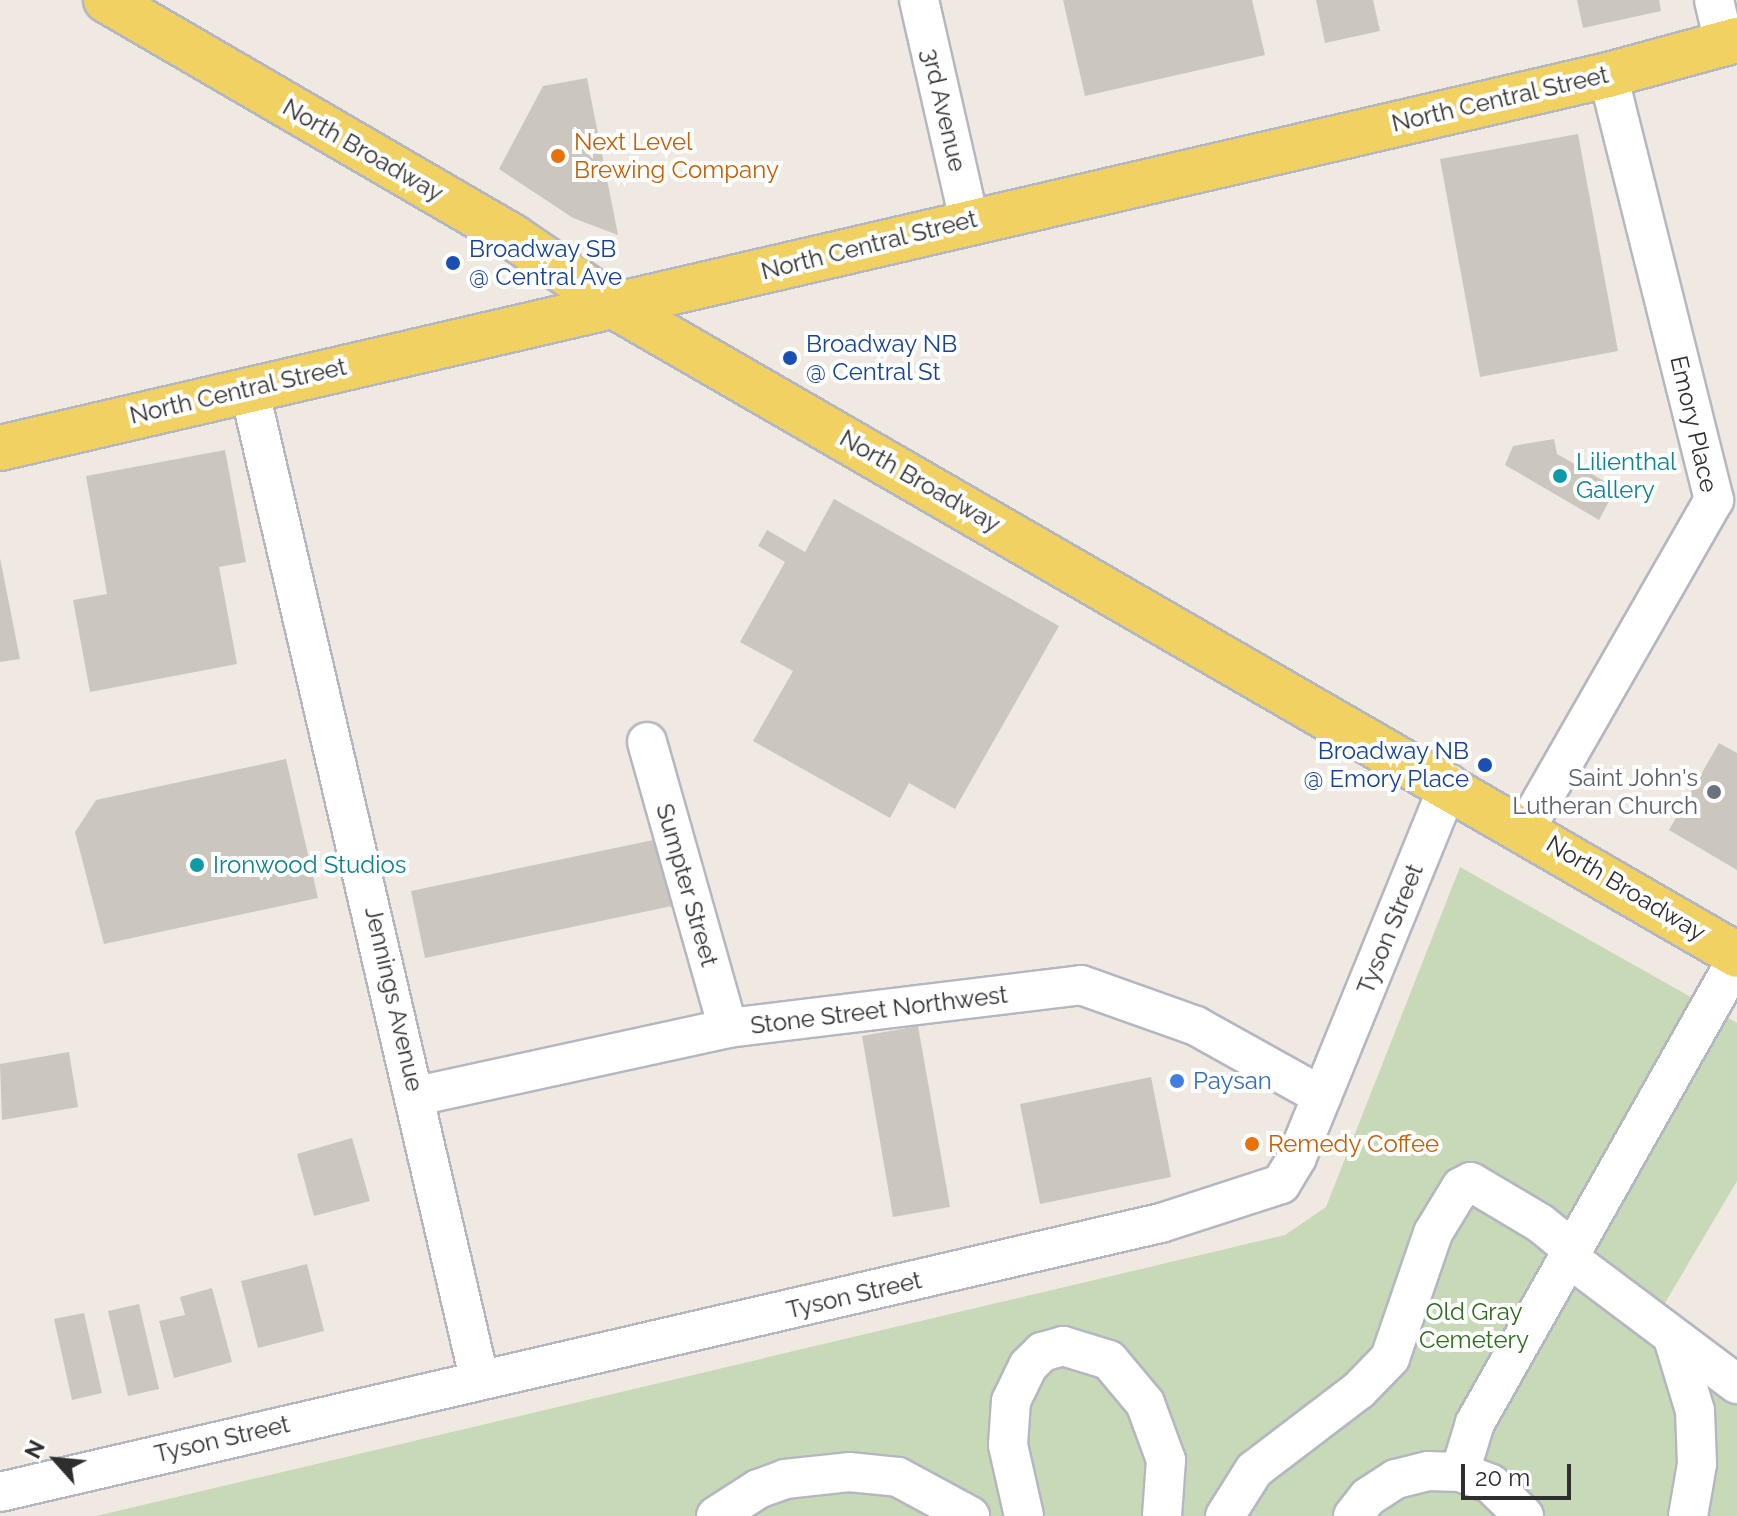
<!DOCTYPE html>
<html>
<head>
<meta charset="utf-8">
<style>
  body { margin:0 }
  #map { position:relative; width:1737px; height:1516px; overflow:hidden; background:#efe9e1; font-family:Raleway,sans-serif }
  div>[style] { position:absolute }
  .cemetery>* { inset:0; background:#c8d9b8 }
  .building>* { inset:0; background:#cbc7bf }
  .roads { filter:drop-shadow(2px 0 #b4b7c1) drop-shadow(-2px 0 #b4b7c1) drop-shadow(0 2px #b4b7c1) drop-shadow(0 -2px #b4b7c1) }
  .minor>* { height:38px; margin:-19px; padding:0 19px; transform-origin:19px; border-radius:19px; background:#fff }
  .major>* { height:44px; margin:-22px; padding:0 22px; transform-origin:22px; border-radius:22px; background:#f2d163 }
  .dots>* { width:22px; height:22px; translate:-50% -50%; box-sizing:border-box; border:4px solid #fff; border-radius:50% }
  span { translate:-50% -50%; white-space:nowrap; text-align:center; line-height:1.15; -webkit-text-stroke:8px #fff; paint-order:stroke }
  .street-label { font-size:24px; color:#2e2e2e }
  .food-label { font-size:24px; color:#c56008 }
  .left { translate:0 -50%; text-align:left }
  .transit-label { font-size:24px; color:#164399 }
  .right { translate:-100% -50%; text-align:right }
  .culture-label { font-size:24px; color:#0d838f }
  .worship-label { font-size:24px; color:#5b616d }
  .shop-label { font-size:24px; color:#366cbe }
  .park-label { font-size:24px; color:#2c6e1b }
  .north { position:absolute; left:16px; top:1420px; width:80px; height:80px; -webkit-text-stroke:6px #fff; paint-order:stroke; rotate:297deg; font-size:22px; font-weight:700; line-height:32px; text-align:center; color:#2e2e2e }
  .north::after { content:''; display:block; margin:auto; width:28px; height:36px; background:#2e2e2e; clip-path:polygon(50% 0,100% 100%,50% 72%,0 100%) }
  .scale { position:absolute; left:1461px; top:1464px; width:110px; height:36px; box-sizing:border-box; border:4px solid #2e2e2e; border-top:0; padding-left:10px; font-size:24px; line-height:28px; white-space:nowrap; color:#2e2e2e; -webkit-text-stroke:6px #fff; paint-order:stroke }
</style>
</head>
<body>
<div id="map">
  <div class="cemetery">
    <i style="clip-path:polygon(1460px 867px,1737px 1023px,1737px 1181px,1665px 1303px,1737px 1360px,1737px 1516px,96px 1516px,1285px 1235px,1326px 1207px)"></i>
  </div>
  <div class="building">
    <i style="clip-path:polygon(1063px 0,1252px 0,1265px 55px,1085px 96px)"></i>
    <i style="clip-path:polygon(1316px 0,1373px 0,1380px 31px,1325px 43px)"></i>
    <i style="clip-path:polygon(1577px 0,1659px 0,1661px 11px,1583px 28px)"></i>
    <i style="clip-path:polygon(587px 78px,618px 235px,573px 218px,499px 169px,543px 86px)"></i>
    <i style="clip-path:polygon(1578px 134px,1618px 351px,1480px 377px,1440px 159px)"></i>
    <i style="clip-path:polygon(1554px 439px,1557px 454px,1616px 488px,1599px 520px,1505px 465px,1513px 446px)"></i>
    <i style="clip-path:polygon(225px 450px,246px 562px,219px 567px,237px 664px,90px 692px,73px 600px,107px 594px,86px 476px)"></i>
    <i style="clip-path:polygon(834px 499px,1059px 626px,955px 809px,909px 783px,890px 818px,753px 741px,793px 671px,740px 642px,785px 562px,758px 546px,767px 530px,805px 552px)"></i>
    <i style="clip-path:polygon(0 558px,20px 659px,0 662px)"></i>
    <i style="clip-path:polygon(1719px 743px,1737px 753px,1737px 870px,1669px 830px)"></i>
    <i style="clip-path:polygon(286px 759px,318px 898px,104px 944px,75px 832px,96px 800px)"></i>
    <i style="clip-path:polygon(658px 839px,672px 906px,425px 958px,411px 891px)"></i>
    <i style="clip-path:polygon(918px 1026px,950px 1207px,893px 1217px,862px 1036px)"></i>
    <i style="clip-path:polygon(69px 1052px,78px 1107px,2px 1120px,0 1064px)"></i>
    <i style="clip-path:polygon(1151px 1077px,1171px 1177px,1040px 1204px,1020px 1104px)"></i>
    <i style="clip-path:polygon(352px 1138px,370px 1201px,314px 1216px,297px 1154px)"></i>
    <i style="clip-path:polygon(307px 1264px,324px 1331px,258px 1348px,241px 1281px)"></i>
    <i style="clip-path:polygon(212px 1288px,232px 1362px,174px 1378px,159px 1321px,185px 1315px,180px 1297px)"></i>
    <i style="clip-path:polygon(139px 1304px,159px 1389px,128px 1396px,108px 1311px)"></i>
    <i style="clip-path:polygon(84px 1313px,102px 1393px,72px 1400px,54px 1319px)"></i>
  </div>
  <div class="roads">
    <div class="minor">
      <i style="left:919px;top:0;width:226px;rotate:77.2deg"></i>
      <i style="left:1714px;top:0;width:44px;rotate:76.9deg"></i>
      <i style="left:249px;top:388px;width:1016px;rotate:76.92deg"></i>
      <i style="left:647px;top:742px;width:297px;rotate:74.2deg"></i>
      <i style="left:1526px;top:828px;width:378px;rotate:-60.2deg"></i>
      <i style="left:1714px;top:500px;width:438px;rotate:-104deg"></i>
      <i style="left:417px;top:1096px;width:318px;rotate:-12.3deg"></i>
      <i style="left:728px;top:1028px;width:356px;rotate:-6.9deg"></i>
      <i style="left:1081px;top:985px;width:122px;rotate:19.6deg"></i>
      <i style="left:1196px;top:1026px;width:144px;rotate:29.1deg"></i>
      <i style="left:1673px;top:1338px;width:76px;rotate:73.2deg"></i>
      <i style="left:1695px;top:1411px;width:53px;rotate:87.8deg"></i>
      <i style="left:1697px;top:1464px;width:53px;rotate:99.8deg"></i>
      <i style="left:1460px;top:1472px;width:51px;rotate:-73deg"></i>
      <i style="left:1475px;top:1423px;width:533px;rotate:-60.55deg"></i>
      <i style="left:0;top:1492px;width:1192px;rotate:-13.05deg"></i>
      <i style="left:1161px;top:1223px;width:126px;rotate:-18deg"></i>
      <i style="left:1281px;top:1184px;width:31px;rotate:-59deg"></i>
      <i style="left:1297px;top:1157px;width:403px;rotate:-67.8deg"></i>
      <i style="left:716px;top:1516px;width:50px;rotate:-32.7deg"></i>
      <i style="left:758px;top:1489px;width:29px;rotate:-20deg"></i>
      <i style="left:785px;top:1479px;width:64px;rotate:-6.2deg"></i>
      <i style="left:849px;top:1472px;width:49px;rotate:5.8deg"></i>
      <i style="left:898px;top:1477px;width:82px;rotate:28.4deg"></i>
      <i style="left:1024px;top:1516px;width:73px;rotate:-102.7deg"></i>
      <i style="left:1008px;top:1445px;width:44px;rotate:-86.1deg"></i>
      <i style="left:1011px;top:1401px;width:39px;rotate:-64deg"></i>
      <i style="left:1028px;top:1366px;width:20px;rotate:-45deg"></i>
      <i style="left:1042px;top:1352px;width:22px;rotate:-16deg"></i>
      <i style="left:1063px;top:1346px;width:48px;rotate:16.9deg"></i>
      <i style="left:1109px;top:1360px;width:56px;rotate:50.1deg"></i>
      <i style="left:1145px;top:1403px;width:61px;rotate:69.8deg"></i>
      <i style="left:1166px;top:1460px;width:56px;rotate:94.1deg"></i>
      <i style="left:1225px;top:1516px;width:54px;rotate:-57.8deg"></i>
      <i style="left:1254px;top:1470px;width:132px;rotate:-37.3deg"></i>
      <i style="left:1359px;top:1390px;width:45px;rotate:-45.9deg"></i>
      <i style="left:1390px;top:1358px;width:132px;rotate:-71deg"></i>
      <i style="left:1433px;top:1233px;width:54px;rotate:-58.7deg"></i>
      <i style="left:1461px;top:1187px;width:11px;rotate:-27deg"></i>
      <i style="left:1471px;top:1182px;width:80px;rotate:30.7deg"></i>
      <i style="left:1540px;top:1223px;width:38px;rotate:39deg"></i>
      <i style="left:1570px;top:1247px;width:18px;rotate:68deg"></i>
      <i style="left:1577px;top:1264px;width:200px;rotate:36.9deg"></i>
      <i style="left:1353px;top:1516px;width:24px;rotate:-52deg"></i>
      <i style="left:1368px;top:1497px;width:33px;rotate:-33deg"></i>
      <i style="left:1396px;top:1479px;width:33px;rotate:-14deg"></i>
      <i style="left:1428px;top:1471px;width:32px;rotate:2deg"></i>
      <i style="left:1460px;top:1472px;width:33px;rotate:21deg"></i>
      <i style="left:1491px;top:1484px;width:46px;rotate:44.1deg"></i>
    </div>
    <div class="major">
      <i style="left:106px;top:0;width:471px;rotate:30.2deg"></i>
      <i style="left:513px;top:237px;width:122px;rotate:34.3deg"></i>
      <i style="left:614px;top:306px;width:1297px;rotate:30.02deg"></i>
      <i style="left:0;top:448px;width:1651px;rotate:-13.06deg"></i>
      <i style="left:1608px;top:75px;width:134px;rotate:-15.2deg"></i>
    </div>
  </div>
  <div class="dots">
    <i style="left:558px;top:156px;background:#e8710a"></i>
    <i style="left:453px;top:263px;background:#1a4fb4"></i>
    <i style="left:790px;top:358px;background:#1a4fb4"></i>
    <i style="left:1560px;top:476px;background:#0f9aa8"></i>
    <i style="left:1485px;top:765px;background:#1a4fb4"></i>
    <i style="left:1714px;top:792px;background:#6b7280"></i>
    <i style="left:197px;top:865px;background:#0f9aa8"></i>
    <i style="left:1177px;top:1081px;background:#3f7fe0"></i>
    <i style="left:1252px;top:1144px;background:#e8710a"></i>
  </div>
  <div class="street-label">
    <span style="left:1500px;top:99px;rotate:-13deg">North Central Street</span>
    <span style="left:944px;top:110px;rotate:77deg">3rd Avenue</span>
    <span style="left:363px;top:150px;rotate:30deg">North Broadway</span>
    <span style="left:869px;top:245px;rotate:-14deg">North Central Street</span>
    <span style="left:238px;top:391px;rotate:-13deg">North Central Street</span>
    <span style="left:1694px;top:424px;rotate:77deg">Emory Place</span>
    <span style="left:920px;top:481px;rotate:30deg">North Broadway</span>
    <span style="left:687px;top:885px;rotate:74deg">Sumpter Street</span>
    <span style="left:1626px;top:888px;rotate:31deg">North Broadway</span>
    <span style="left:1390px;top:929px;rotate:-68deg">Tyson Street</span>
    <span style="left:394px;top:999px;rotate:77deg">Jennings Avenue</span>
    <span style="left:879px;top:1010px;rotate:-7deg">Stone Street Northwest</span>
    <span style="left:854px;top:1295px;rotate:-13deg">Tyson Street</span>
    <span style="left:222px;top:1439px;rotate:-13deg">Tyson Street</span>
  </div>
  <div class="food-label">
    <span class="left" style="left:574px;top:156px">Next Level<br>Brewing Company</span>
    <span class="left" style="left:1268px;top:1144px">Remedy Coffee</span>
  </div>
  <div class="transit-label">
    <span class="left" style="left:469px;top:263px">Broadway SB<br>@ Central Ave</span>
    <span class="left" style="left:806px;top:358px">Broadway NB<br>@ Central St</span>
    <span class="right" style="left:1469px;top:765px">Broadway NB<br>@ Emory Place</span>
  </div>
  <div class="culture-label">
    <span class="left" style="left:1576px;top:476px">Lilienthal<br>Gallery</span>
    <span class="left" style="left:213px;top:865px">Ironwood Studios</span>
  </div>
  <div class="worship-label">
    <span class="right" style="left:1698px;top:792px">Saint John's<br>Lutheran Church</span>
  </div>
  <div class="shop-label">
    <span class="left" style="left:1193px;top:1081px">Paysan</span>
  </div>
  <div class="park-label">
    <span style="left:1474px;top:1326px">Old Gray<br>Cemetery</span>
  </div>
  <div class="north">N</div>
  <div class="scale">20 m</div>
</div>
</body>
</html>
